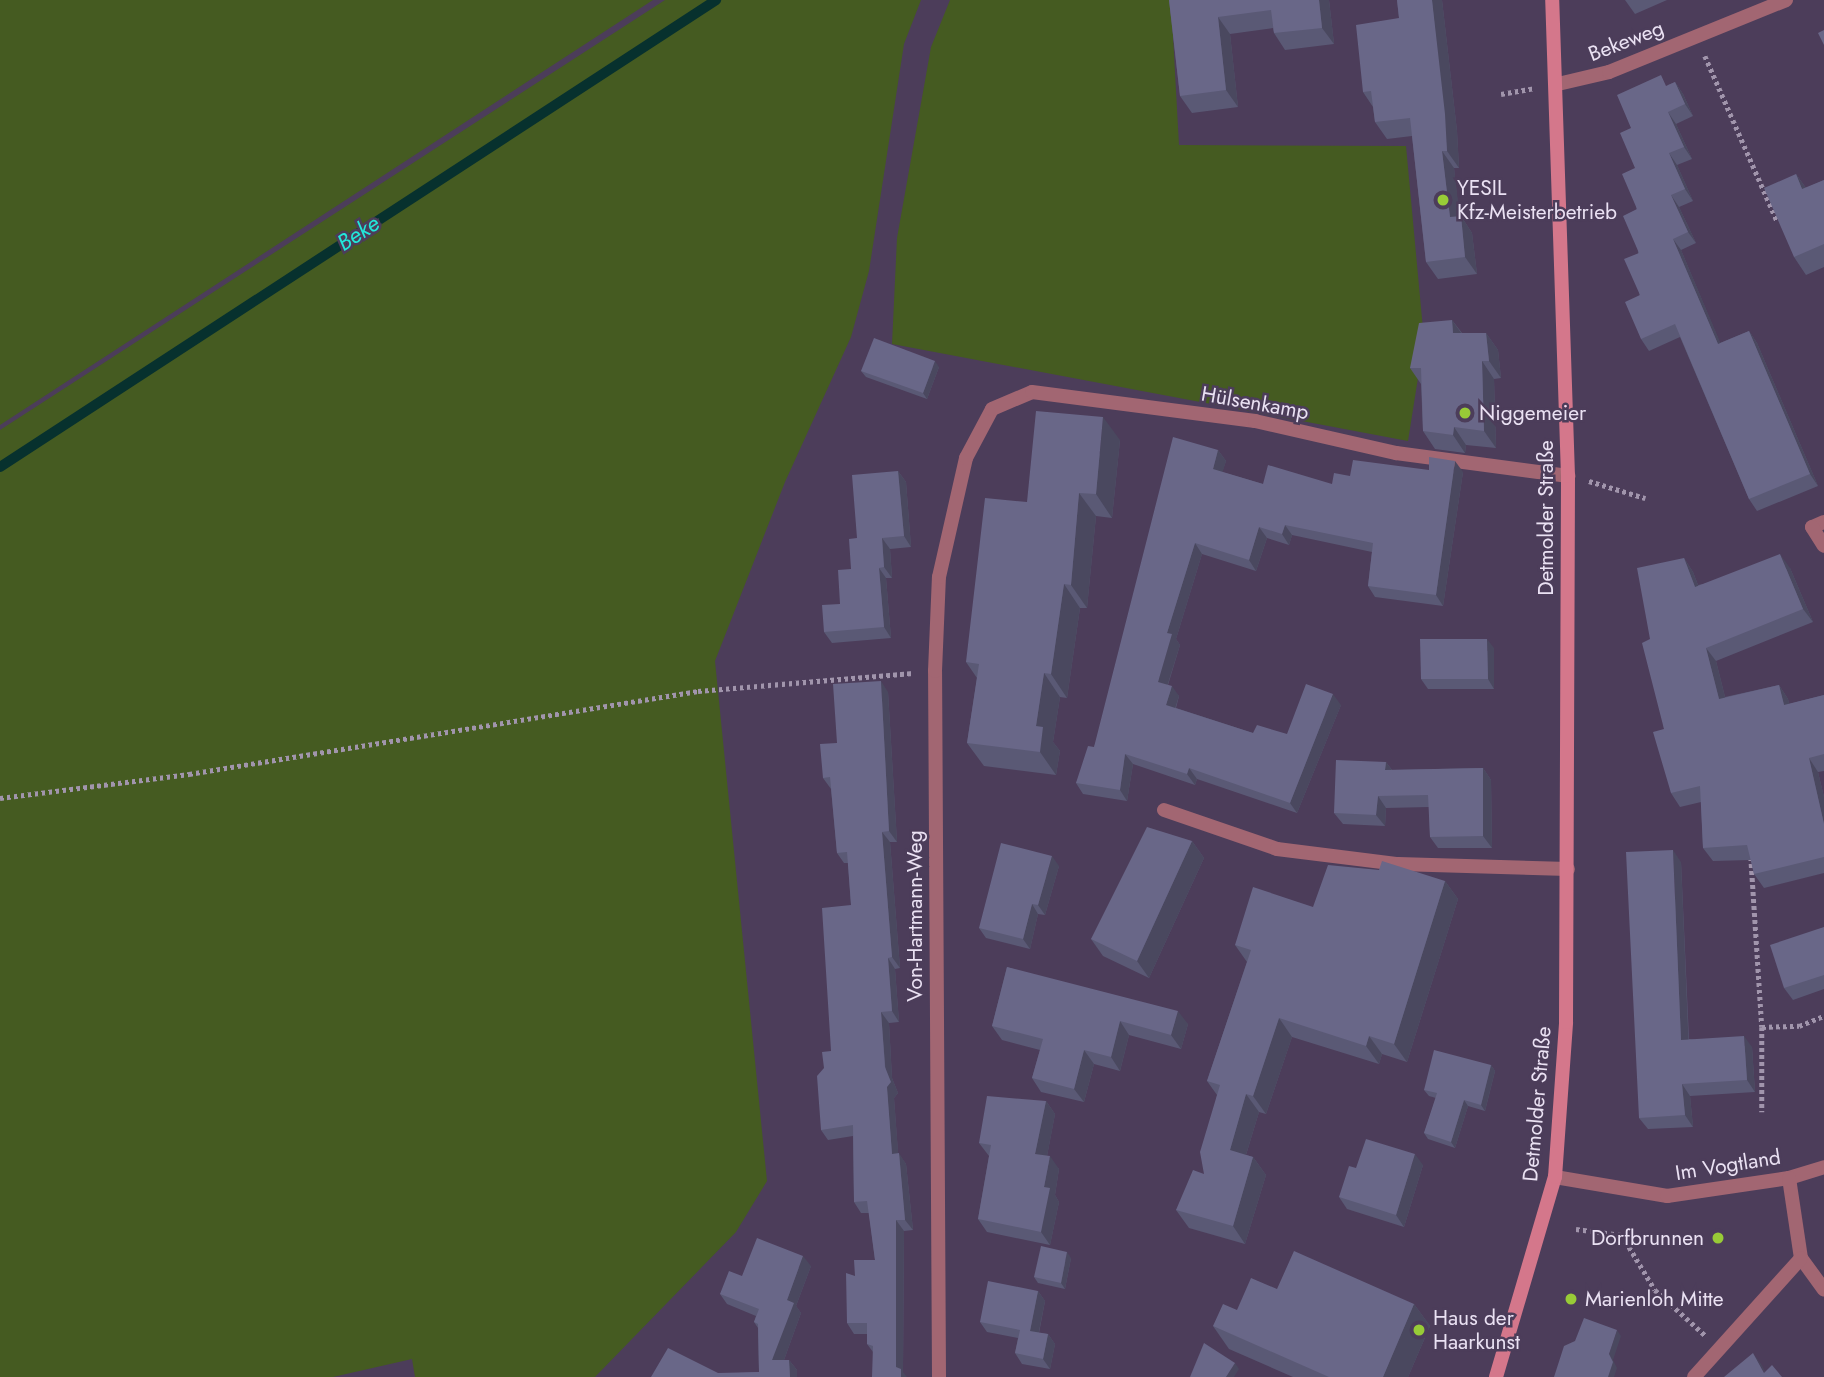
<!DOCTYPE html>
<html>
<head>
<meta charset="utf-8">
<style>
  body { margin:0 }
  #map { position:relative; width:1824px; height:1377px; overflow:hidden; background:#4c3d5a; font-family:Jost,sans-serif }
  div>[style] { position:absolute }
  .green>* { inset:0; background:#455b21 }
  .stream>* { height:10px; margin:-5px; padding:0 5px; transform-origin:5px; border-radius:5px; background:#07312e }
  .path>* { height:4.5px; margin-top:-2.25px; transform-origin:0; background:repeating-linear-gradient(90deg,#a195ac 0 3.5px,transparent 0 7px) }
  .street>* { height:14px; margin:-7px; padding:0 7px; transform-origin:7px; border-radius:7px; background:#a26672 }
  .secondary>* { height:14px; margin:-7px; padding:0 7px; transform-origin:7px; border-radius:7px; background:#d4778b }
  .wall>* { inset:0; background:#5a5975 }
  .shaded-wall>* { inset:0; background:#4a485f }
  .building>* { inset:0; background:#696788 }
  .dots>* { width:19px; height:19px; translate:-50% -50%; box-sizing:border-box; border:4px solid #4c3d5a; border-radius:50% }
  span { translate:-50% -50%; white-space:nowrap; text-align:center; line-height:1.15; -webkit-text-stroke:5px #4c3d5a; paint-order:stroke }
  .street-label { font-size:21px; color:#eae1f3 }
  .poi-label { font-size:21px; color:#eae1f3 }
  .left { translate:0 -50%; text-align:left }
  .right { translate:-100% -50%; text-align:right }
  .water-label { font-size:23px; color:#22e8da; font-style:italic }
</style>
</head>
<body>
<div id="map">
  <div class="green">
    <i style="clip-path:polygon(0 0,653px 0,0 425px)"></i>
    <i style="clip-path:polygon(665px 0,921px 0,904px 44px,869px 271px,851px 337px,785px 482px,715px 661px,767px 1181px,736px 1232px,595px 1377px,415px 1377px,412px 1359px,333px 1377px,0 1377px,0 430px)"></i>
    <i style="clip-path:polygon(950px 0,1171px 0,1179px 145px,1406px 146px,1424px 340px,1408px 441px,892px 344px,897px 238px,931px 47px)"></i>
  </div>
  <div class="stream">
    <i style="left:0;top:467px;width:855px;rotate:-33.11deg"></i>
  </div>
  <div class="path">
    <i style="left:1705px;top:56px;width:180px;rotate:66.4deg"></i>
    <i style="left:1501px;top:94px;width:34px;rotate:-10deg"></i>
    <i style="left:1589px;top:481px;width:59px;rotate:16.9deg"></i>
    <i style="left:0;top:798px;width:191px;rotate:-7.2deg"></i>
    <i style="left:189px;top:774px;width:516px;rotate:-9.26deg"></i>
    <i style="left:698px;top:691px;width:216px;rotate:-4.8deg"></i>
    <i style="left:1751px;top:857px;width:170px;rotate:86.3deg"></i>
    <i style="left:1762px;top:1027px;width:37px;rotate:-2deg"></i>
    <i style="left:1799px;top:1026px;width:27px;rotate:-22deg"></i>
    <i style="left:1762px;top:1027px;width:85px;rotate:90deg"></i>
    <i style="left:1576px;top:1229px;width:46px;rotate:7.4deg"></i>
    <i style="left:1622px;top:1235px;width:64px;rotate:59deg"></i>
    <i style="left:1655px;top:1290px;width:67px;rotate:42deg"></i>
  </div>
  <div class="street">
    <i style="left:1558px;top:84px;width:52px;rotate:-13.2deg"></i>
    <i style="left:1609px;top:72px;width:191px;rotate:-22.1deg"></i>
    <i style="left:1824px;top:522px;width:13px;rotate:157deg"></i>
    <i style="left:1812px;top:527px;width:22px;rotate:58deg"></i>
    <i style="left:1164px;top:810px;width:120px;rotate:19deg"></i>
    <i style="left:1277px;top:849px;width:122px;rotate:7.1deg"></i>
    <i style="left:1398px;top:864px;width:170px;rotate:1.7deg"></i>
    <i style="left:1555px;top:1177px;width:114px;rotate:9.6deg"></i>
    <i style="left:1667px;top:1196px;width:123px;rotate:-8.4deg"></i>
    <i style="left:1789px;top:1178px;width:37px;rotate:-17deg"></i>
    <i style="left:1789px;top:1178px;width:81px;rotate:81.5deg"></i>
    <i style="left:1801px;top:1258px;width:39px;rotate:54deg"></i>
    <i style="left:939px;top:1377px;width:706px;rotate:-90.32deg"></i>
    <i style="left:935px;top:671px;width:94px;rotate:-87.6deg"></i>
    <i style="left:939px;top:577px;width:122px;rotate:-77.2deg"></i>
    <i style="left:966px;top:458px;width:55px;rotate:-62deg"></i>
    <i style="left:992px;top:409px;width:43px;rotate:-23deg"></i>
    <i style="left:1032px;top:392px;width:225px;rotate:7.4deg"></i>
    <i style="left:1255px;top:421px;width:145px;rotate:12.8deg"></i>
    <i style="left:1396px;top:453px;width:174px;rotate:7.6deg"></i>
    <i style="left:1694px;top:1377px;width:160px;rotate:-48deg"></i>
  </div>
  <div class="secondary">
    <i style="left:1496px;top:1377px;width:209px;rotate:-73.6deg"></i>
    <i style="left:1555px;top:1177px;width:155px;rotate:-85.9deg"></i>
    <i style="left:1566px;top:1022px;width:546px;rotate:-89.79deg"></i>
    <i style="left:1568px;top:476px;width:476px;rotate:-91.9deg"></i>
  </div>
  <div class="wall">
    <i style="clip-path:polygon(1169px 0,1329px 0,1334px 44px,1285px 50px,1274px 33px,1273px 28px,1230px 34px,1238px 107px,1192px 113px,1180px 96px)"></i>
    <i style="clip-path:polygon(1397px 0,1442px 0,1457px 131px,1459px 168px,1454px 168px,1459px 216px,1461px 216px,1472px 233px,1477px 274px,1438px 279px,1426px 262px,1412px 136px,1387px 139px,1375px 122px,1373px 107px,1363px 92px,1399px 18px)"></i>
    <i style="clip-path:polygon(1625px 0,1667px 0,1635px 14px)"></i>
    <i style="clip-path:polygon(1675px 82px,1683px 94px,1693px 116px,1676px 124px,1692px 159px,1677px 165px,1693px 201px,1679px 207px,1696px 243px,1681px 250px,1720px 343px,1749px 331px,1757px 343px,1818px 486px,1757px 511px,1749px 499px,1680px 337px,1649px 351px,1641px 339px,1635px 168px,1668px 85px)"></i>
    <i style="clip-path:polygon(1796px 174px,1806px 188px,1824px 180px,1824px 267px,1806px 275px,1794px 257px)"></i>
    <i style="clip-path:polygon(1452px 320px,1462px 333px,1486px 333px,1498px 350px,1501px 378px,1494px 379px,1496px 448px,1466px 445px,1465px 453px,1435px 449px,1423px 431px,1421px 384px,1410px 368px)"></i>
    <i style="clip-path:polygon(939px 367px,927px 399px,866px 377px,861px 371px)"></i>
    <i style="clip-path:polygon(1120px 440px,1112px 518px,1096px 516px,1087px 608px,1080px 608px,1067px 698px,1060px 697px,1053px 742px,1060px 751px,1056px 775px,984px 766px,967px 743px,977px 678px,966px 662px,1027px 502px)"></i>
    <i style="clip-path:polygon(1218px 450px,1226px 461px,1222px 472px,1263px 484px,1332px 484px,1350px 476px,1429px 470px,1463px 472px,1443px 606px,1375px 597px,1368px 586px,1372px 552px,1292px 535px,1289px 545px,1267px 538px,1256px 571px,1202px 554px,1176px 639px,1180px 645px,1168px 685px,1179px 696px,1176px 708px,1253px 733px,1287px 734px,1341px 705px,1297px 813px,1197px 779px,1195px 785px,1133px 764px,1127px 801px,1083px 794px,1076px 783px,1094px 747px)"></i>
    <i style="clip-path:polygon(898px 471px,906px 482px,911px 547px,890px 549px,892px 578px,886px 578px,891px 638px,832px 643px,824px 632px,840px 604px,851px 569px,857px 538px)"></i>
    <i style="clip-path:polygon(1684px 558px,1693px 572px,1698px 585px,1790px 568px,1813px 622px,1716px 661px,1725px 697px,1779px 685px,1788px 699px,1789px 704px,1824px 695px,1824px 771px,1818px 772px,1824px 797px,1824px 873px,1764px 888px,1754px 874px,1751px 860px,1713px 861px,1703px 848px,1701px 802px,1680px 807px,1671px 793px,1664px 729px,1650px 639px)"></i>
    <i style="clip-path:polygon(1494px 648px,1494px 689px,1428px 689px,1421px 679px)"></i>
    <i style="clip-path:polygon(888px 692px,897px 842px,890px 842px,900px 968px,895px 969px,899px 1022px,889px 1023px,892px 1078px,898px 1093px,894px 1098px,898px 1153px,906px 1164px,913px 1230px,904px 1231px,903px 1372px,873px 1352px,867px 1344px,867px 1334px,854px 1334px,847px 1323px,855px 1276px,875px 1260px,869px 1213px,861px 1213px,854px 1202px,853px 1136px,828px 1140px,821px 1130px,824px 1068px,831px 1051px,851px 905px,848px 863px,844px 863px,837px 853px,831px 789px,823px 778px,837px 743px)"></i>
    <i style="clip-path:polygon(1386px 762px,1392px 770px,1483px 768px,1491px 780px,1492px 848px,1438px 848px,1430px 837px,1429px 807px,1386px 808px,1385px 826px,1343px 824px,1334px 813px)"></i>
    <i style="clip-path:polygon(1192px 841px,1204px 858px,1149px 978px,1103px 956px,1091px 939px)"></i>
    <i style="clip-path:polygon(1681px 862px,1689px 1039px,1752px 1047px,1755px 1092px,1690px 1096px,1693px 1127px,1648px 1129px,1639px 1118px)"></i>
    <i style="clip-path:polygon(1059px 866px,1045px 915px,1038px 914px,1030px 949px,986px 938px,979px 928px)"></i>
    <i style="clip-path:polygon(1445px 881px,1458px 899px,1407px 1062px,1382px 1054px,1379px 1064px,1292px 1037px,1266px 1114px,1259px 1112px,1246px 1155px,1253px 1157px,1266px 1175px,1245px 1244px,1189px 1228px,1176px 1210px,1204px 1174px,1217px 1095px,1207px 1081px,1247px 962px,1235px 945px,1313px 907px)"></i>
    <i style="clip-path:polygon(1824px 927px,1824px 989px,1793px 1000px,1784px 988px)"></i>
    <i style="clip-path:polygon(1007px 967px,1188px 1024px,1181px 1049px,1129px 1035px,1120px 1071px,1094px 1064px,1084px 1102px,1041px 1092px,1032px 1078px,1040px 1050px,1002px 1040px,992px 1026px)"></i>
    <i style="clip-path:polygon(1491px 1065px,1495px 1071px,1485px 1111px,1468px 1106px,1455px 1148px,1428px 1139px,1424px 1133px,1436px 1098px,1429px 1096px,1424px 1090px)"></i>
    <i style="clip-path:polygon(1046px 1101px,1055px 1114px,1047px 1156px,1059px 1169px,1055px 1195px,1059px 1202px,1050px 1245px,987px 1232px,978px 1219px,989px 1156px,979px 1143px)"></i>
    <i style="clip-path:polygon(1423px 1165px,1404px 1227px,1347px 1209px,1339px 1197px,1356px 1168px)"></i>
    <i style="clip-path:polygon(1071px 1258px,1065px 1289px,1038px 1283px,1034px 1277px)"></i>
    <i style="clip-path:polygon(811px 1266px,796px 1306px,801px 1313px,784px 1360px,789px 1360px,797px 1370px,797px 1377px,651px 1377px,759px 1372px,758px 1328px,754px 1322px,756px 1316px,727px 1304px,720px 1294px,742px 1276px)"></i>
    <i style="clip-path:polygon(1277px 1289px,1414px 1304px,1430px 1326px,1408px 1377px,1293px 1377px,1229px 1349px,1213px 1326px,1237px 1310px)"></i>
    <i style="clip-path:polygon(1038px 1291px,1045px 1301px,1039px 1333px,1048px 1334px,1055px 1344px,1050px 1369px,1022px 1364px,1015px 1353px,1018px 1338px,987px 1332px,980px 1322px)"></i>
  </div>
  <div class="shaded-wall">
    <i style="clip-path:polygon(1319px 0,1329px 0,1334px 44px,1322px 28px)"></i>
    <i style="clip-path:polygon(1432px 0,1442px 0,1457px 131px,1459px 168px,1447px 151px)"></i>
    <i style="clip-path:polygon(1218px 17px,1230px 34px,1238px 107px,1226px 90px)"></i>
    <i style="clip-path:polygon(1675px 82px,1683px 94px,1693px 116px,1685px 104px)"></i>
    <i style="clip-path:polygon(1668px 112px,1676px 124px,1692px 159px,1684px 147px)"></i>
    <i style="clip-path:polygon(1442px 151px,1454px 168px,1462px 234px,1450px 217px)"></i>
    <i style="clip-path:polygon(1669px 153px,1677px 165px,1693px 201px,1685px 189px)"></i>
    <i style="clip-path:polygon(1796px 174px,1808px 191px,1802px 189px)"></i>
    <i style="clip-path:polygon(1671px 195px,1679px 207px,1696px 243px,1688px 232px)"></i>
    <i style="clip-path:polygon(1461px 216px,1472px 233px,1477px 274px,1465px 257px)"></i>
    <i style="clip-path:polygon(1673px 239px,1681px 250px,1726px 356px,1718px 344px)"></i>
    <i style="clip-path:polygon(1452px 320px,1464px 337px,1453px 333px)"></i>
    <i style="clip-path:polygon(1749px 331px,1757px 343px,1818px 486px,1810px 474px)"></i>
    <i style="clip-path:polygon(1486px 333px,1498px 350px,1501px 378px,1489px 361px)"></i>
    <i style="clip-path:polygon(935px 361px,939px 367px,927px 399px,923px 393px)"></i>
    <i style="clip-path:polygon(1482px 361px,1494px 379px,1496px 448px,1484px 431px)"></i>
    <i style="clip-path:polygon(1103px 417px,1120px 440px,1112px 518px,1096px 494px)"></i>
    <i style="clip-path:polygon(1454px 427px,1466px 445px,1465px 453px,1453px 435px)"></i>
    <i style="clip-path:polygon(1218px 450px,1226px 461px,1220px 480px,1213px 469px)"></i>
    <i style="clip-path:polygon(1455px 461px,1463px 472px,1443px 606px,1436px 595px)"></i>
    <i style="clip-path:polygon(898px 471px,906px 482px,911px 547px,904px 536px)"></i>
    <i style="clip-path:polygon(1079px 493px,1096px 516px,1087px 608px,1071px 585px)"></i>
    <i style="clip-path:polygon(1285px 525px,1292px 535px,1289px 545px,1282px 534px)"></i>
    <i style="clip-path:polygon(1259px 527px,1267px 538px,1256px 571px,1249px 560px)"></i>
    <i style="clip-path:polygon(882px 538px,890px 549px,892px 578px,884px 567px)"></i>
    <i style="clip-path:polygon(1195px 543px,1202px 554px,1176px 639px,1180px 645px,1165px 693px,1158px 682px,1167px 633px)"></i>
    <i style="clip-path:polygon(1780px 554px,1790px 568px,1813px 622px,1803px 609px)"></i>
    <i style="clip-path:polygon(1684px 558px,1693px 572px,1704px 601px,1695px 587px)"></i>
    <i style="clip-path:polygon(879px 568px,886px 578px,891px 638px,884px 627px)"></i>
    <i style="clip-path:polygon(1064px 584px,1080px 608px,1067px 698px,1051px 674px)"></i>
    <i style="clip-path:polygon(1487px 639px,1494px 648px,1494px 689px,1488px 679px)"></i>
    <i style="clip-path:polygon(1706px 648px,1716px 661px,1729px 713px,1719px 699px)"></i>
    <i style="clip-path:polygon(1044px 673px,1060px 697px,1053px 742px,1060px 751px,1056px 775px,1040px 752px,1036px 726px)"></i>
    <i style="clip-path:polygon(881px 681px,888px 692px,897px 842px,889px 831px)"></i>
    <i style="clip-path:polygon(1779px 685px,1788px 699px,1793px 719px,1784px 705px)"></i>
    <i style="clip-path:polygon(1172px 686px,1179px 696px,1173px 715px,1166px 705px)"></i>
    <i style="clip-path:polygon(1333px 694px,1341px 705px,1297px 813px,1290px 803px)"></i>
    <i style="clip-path:polygon(1125px 754px,1133px 764px,1127px 801px,1120px 790px)"></i>
    <i style="clip-path:polygon(1809px 758px,1818px 772px,1824px 797px,1824px 824px)"></i>
    <i style="clip-path:polygon(1386px 762px,1394px 773px,1385px 770px)"></i>
    <i style="clip-path:polygon(1189px 768px,1197px 779px,1195px 785px,1187px 774px)"></i>
    <i style="clip-path:polygon(1483px 768px,1491px 780px,1492px 848px,1483px 836px)"></i>
    <i style="clip-path:polygon(1378px 796px,1386px 808px,1385px 826px,1376px 815px)"></i>
    <i style="clip-path:polygon(882px 832px,890px 842px,900px 968px,892px 957px)"></i>
    <i style="clip-path:polygon(1192px 841px,1204px 858px,1149px 978px,1137px 961px)"></i>
    <i style="clip-path:polygon(1673px 850px,1681px 862px,1689px 1052px,1681px 1040px)"></i>
    <i style="clip-path:polygon(1052px 856px,1059px 866px,1045px 915px,1038px 905px)"></i>
    <i style="clip-path:polygon(1445px 881px,1458px 899px,1407px 1062px,1394px 1044px)"></i>
    <i style="clip-path:polygon(1032px 904px,1038px 914px,1030px 949px,1023px 939px)"></i>
    <i style="clip-path:polygon(888px 958px,895px 969px,899px 1022px,892px 1011px)"></i>
    <i style="clip-path:polygon(1178px 1011px,1188px 1024px,1181px 1049px,1171px 1035px)"></i>
    <i style="clip-path:polygon(881px 1012px,889px 1023px,892px 1078px,898px 1093px,894px 1098px,899px 1164px,892px 1154px)"></i>
    <i style="clip-path:polygon(1279px 1018px,1292px 1037px,1266px 1114px,1253px 1096px)"></i>
    <i style="clip-path:polygon(1120px 1021px,1129px 1035px,1120px 1071px,1111px 1057px)"></i>
    <i style="clip-path:polygon(1369px 1036px,1382px 1054px,1379px 1064px,1366px 1046px)"></i>
    <i style="clip-path:polygon(1744px 1036px,1752px 1047px,1755px 1092px,1747px 1080px)"></i>
    <i style="clip-path:polygon(1084px 1050px,1094px 1064px,1084px 1102px,1074px 1089px)"></i>
    <i style="clip-path:polygon(1491px 1065px,1495px 1071px,1485px 1111px,1481px 1105px)"></i>
    <i style="clip-path:polygon(1682px 1084px,1690px 1096px,1693px 1127px,1685px 1115px)"></i>
    <i style="clip-path:polygon(1246px 1094px,1259px 1112px,1242px 1168px,1230px 1150px)"></i>
    <i style="clip-path:polygon(1464px 1100px,1468px 1106px,1455px 1148px,1451px 1142px)"></i>
    <i style="clip-path:polygon(1046px 1101px,1055px 1114px,1045px 1167px,1035px 1154px)"></i>
    <i style="clip-path:polygon(899px 1153px,906px 1164px,913px 1230px,905px 1220px)"></i>
    <i style="clip-path:polygon(1415px 1154px,1423px 1165px,1404px 1227px,1396px 1215px)"></i>
    <i style="clip-path:polygon(1050px 1156px,1059px 1169px,1055px 1195px,1059px 1202px,1050px 1245px,1041px 1232px,1044px 1187px)"></i>
    <i style="clip-path:polygon(1253px 1157px,1266px 1175px,1245px 1244px,1233px 1226px)"></i>
    <i style="clip-path:polygon(896px 1220px,904px 1231px,903px 1372px,907px 1377px,901px 1377px,896px 1367px)"></i>
    <i style="clip-path:polygon(1067px 1252px,1071px 1258px,1065px 1289px,1061px 1283px)"></i>
    <i style="clip-path:polygon(803px 1256px,811px 1266px,796px 1306px,801px 1313px,780px 1371px,772px 1360px,787px 1300px)"></i>
    <i style="clip-path:polygon(1038px 1291px,1045px 1301px,1037px 1341px,1030px 1331px)"></i>
    <i style="clip-path:polygon(1414px 1304px,1430px 1326px,1408px 1377px,1383px 1377px)"></i>
    <i style="clip-path:polygon(1617px 1330px,1621px 1336px,1613px 1360px,1617px 1368px,1614px 1377px,1608px 1377px,1609px 1354px)"></i>
    <i style="clip-path:polygon(1048px 1334px,1055px 1344px,1050px 1369px,1043px 1359px)"></i>
    <i style="clip-path:polygon(1753px 1353px,1761px 1364px,1768px 1377px,1767px 1377px)"></i>
    <i style="clip-path:polygon(789px 1360px,797px 1370px,797px 1377px,790px 1377px)"></i>
    <i style="clip-path:polygon(1235px 1363px,1239px 1369px,1234px 1377px,1226px 1377px)"></i>
  </div>
  <div class="building">
    <i style="clip-path:polygon(1169px 0,1319px 0,1322px 28px,1274px 33px,1271px 10px,1218px 17px,1226px 90px,1180px 96px)"></i>
    <i style="clip-path:polygon(1397px 0,1432px 0,1445px 114px,1447px 151px,1442px 151px,1450px 217px,1461px 216px,1465px 257px,1426px 262px,1410px 118px,1375px 122px,1371px 91px,1363px 92px,1356px 25px,1399px 18px)"></i>
    <i style="clip-path:polygon(1824px 30px,1824px 45px,1818px 33px)"></i>
    <i style="clip-path:polygon(1661px 75px,1666px 86px,1675px 82px,1685px 104px,1668px 112px,1684px 147px,1669px 153px,1685px 189px,1671px 195px,1688px 232px,1673px 239px,1718px 344px,1749px 331px,1810px 474px,1749px 499px,1675px 324px,1641px 339px,1625px 302px,1640px 295px,1624px 259px,1639px 253px,1623px 216px,1637px 209px,1622px 174px,1635px 168px,1620px 133px,1631px 128px,1617px 95px)"></i>
    <i style="clip-path:polygon(1796px 174px,1802px 189px,1824px 180px,1824px 244px,1794px 257px,1764px 188px)"></i>
    <i style="clip-path:polygon(1452px 320px,1453px 333px,1486px 333px,1489px 361px,1482px 361px,1484px 431px,1454px 427px,1453px 435px,1423px 431px,1421px 368px,1410px 368px,1419px 323px)"></i>
    <i style="clip-path:polygon(874px 338px,935px 361px,923px 393px,861px 371px)"></i>
    <i style="clip-path:polygon(1036px 411px,1103px 417px,1096px 494px,1079px 493px,1071px 585px,1064px 584px,1051px 674px,1044px 673px,1036px 726px,1043px 727px,1040px 752px,967px 743px,979px 664px,966px 662px,985px 498px,1027px 502px)"></i>
    <i style="clip-path:polygon(1173px 437px,1218px 450px,1213px 469px,1263px 484px,1268px 465px,1332px 484px,1334px 473px,1350px 476px,1353px 460px,1429px 470px,1429px 457px,1455px 461px,1436px 595px,1368px 586px,1373px 543px,1285px 525px,1282px 534px,1259px 527px,1249px 560px,1195px 543px,1167px 633px,1172px 634px,1158px 682px,1172px 686px,1166px 705px,1253px 733px,1257px 725px,1287px 734px,1306px 684px,1333px 694px,1290px 803px,1189px 768px,1187px 774px,1125px 754px,1120px 790px,1076px 783px,1088px 746px,1094px 747px)"></i>
    <i style="clip-path:polygon(898px 471px,904px 536px,882px 538px,884px 567px,879px 568px,884px 627px,824px 632px,822px 605px,840px 604px,838px 570px,851px 569px,849px 539px,857px 538px,852px 475px)"></i>
    <i style="clip-path:polygon(1780px 554px,1803px 609px,1706px 648px,1719px 699px,1779px 685px,1784px 705px,1824px 695px,1824px 754px,1809px 758px,1824px 824px,1824px 857px,1754px 874px,1747px 845px,1703px 848px,1700px 786px,1671px 793px,1653px 732px,1664px 729px,1642px 643px,1650px 639px,1637px 568px,1684px 558px,1695px 587px)"></i>
    <i style="clip-path:polygon(1420px 639px,1487px 639px,1488px 679px,1421px 679px)"></i>
    <i style="clip-path:polygon(881px 681px,889px 831px,882px 832px,892px 957px,888px 958px,892px 1011px,881px 1012px,885px 1067px,891px 1082px,887px 1087px,892px 1154px,899px 1153px,905px 1220px,896px 1220px,896px 1367px,901px 1369px,901px 1377px,872px 1377px,873px 1346px,867px 1344px,867px 1323px,847px 1323px,846px 1273px,855px 1276px,854px 1260px,875px 1260px,867px 1201px,854px 1202px,853px 1125px,821px 1130px,817px 1076px,824px 1068px,822px 1052px,831px 1051px,822px 908px,851px 905px,847px 852px,837px 853px,830px 777px,823px 778px,820px 744px,837px 743px,833px 684px)"></i>
    <i style="clip-path:polygon(1336px 760px,1386px 762px,1385px 770px,1483px 768px,1483px 836px,1430px 837px,1428px 795px,1378px 796px,1376px 815px,1334px 813px)"></i>
    <i style="clip-path:polygon(1147px 827px,1192px 841px,1137px 961px,1091px 939px)"></i>
    <i style="clip-path:polygon(1001px 843px,1052px 856px,1038px 905px,1032px 904px,1023px 939px,979px 928px)"></i>
    <i style="clip-path:polygon(1673px 850px,1681px 1040px,1744px 1036px,1747px 1080px,1682px 1084px,1685px 1115px,1639px 1118px,1626px 852px)"></i>
    <i style="clip-path:polygon(1382px 861px,1445px 881px,1394px 1044px,1369px 1036px,1366px 1046px,1279px 1018px,1253px 1096px,1246px 1094px,1230px 1150px,1253px 1157px,1233px 1226px,1176px 1210px,1193px 1170px,1204px 1174px,1200px 1152px,1220px 1085px,1207px 1081px,1251px 950px,1235px 945px,1253px 887px,1313px 907px,1328px 865px,1379px 870px)"></i>
    <i style="clip-path:polygon(1824px 927px,1824px 975px,1784px 988px,1770px 945px)"></i>
    <i style="clip-path:polygon(1007px 967px,1178px 1011px,1171px 1035px,1120px 1021px,1111px 1057px,1084px 1050px,1074px 1089px,1032px 1078px,1043px 1039px,992px 1026px)"></i>
    <i style="clip-path:polygon(1434px 1050px,1491px 1065px,1481px 1105px,1464px 1100px,1451px 1142px,1424px 1133px,1437px 1093px,1424px 1090px)"></i>
    <i style="clip-path:polygon(987px 1096px,1046px 1101px,1035px 1154px,1050px 1156px,1044px 1187px,1050px 1188px,1041px 1232px,978px 1219px,991px 1145px,979px 1143px)"></i>
    <i style="clip-path:polygon(1366px 1139px,1415px 1154px,1396px 1215px,1339px 1197px,1349px 1166px,1356px 1168px)"></i>
    <i style="clip-path:polygon(757px 1238px,803px 1256px,787px 1300px,794px 1303px,772px 1360px,789px 1360px,790px 1377px,651px 1377px,668px 1348px,718px 1373px,759px 1372px,758px 1324px,754px 1322px,759px 1309px,720px 1294px,729px 1271px,742px 1276px)"></i>
    <i style="clip-path:polygon(1041px 1246px,1067px 1252px,1061px 1283px,1034px 1277px)"></i>
    <i style="clip-path:polygon(1294px 1251px,1414px 1304px,1383px 1377px,1329px 1377px,1213px 1326px,1223px 1304px,1237px 1310px,1251px 1278px,1277px 1289px)"></i>
    <i style="clip-path:polygon(988px 1281px,1038px 1291px,1030px 1331px,1048px 1334px,1043px 1359px,1015px 1353px,1020px 1330px,980px 1322px)"></i>
    <i style="clip-path:polygon(1584px 1318px,1617px 1330px,1609px 1354px,1613px 1362px,1608px 1377px,1554px 1377px,1564px 1346px,1575px 1341px)"></i>
    <i style="clip-path:polygon(1204px 1343px,1235px 1363px,1226px 1377px,1190px 1377px)"></i>
    <i style="clip-path:polygon(1753px 1353px,1764px 1373px,1772px 1365px,1782px 1377px,1724px 1377px)"></i>
  </div>
  <div class="dots">
    <i style="left:1443px;top:200px;background:#98cb37"></i>
    <i style="left:1465px;top:413px;background:#98cb37"></i>
    <i style="left:1718px;top:1238px;background:#98cb37"></i>
    <i style="left:1571px;top:1299px;background:#98cb37"></i>
    <i style="left:1419px;top:1330px;background:#98cb37"></i>
  </div>
  <div class="street-label">
    <span style="left:1626px;top:41px;rotate:-21deg">Bekeweg</span>
    <span style="left:1255px;top:403px;rotate:10deg">Hülsenkamp</span>
    <span style="left:1546px;top:518px;rotate:-90deg">Detmolder Straße</span>
    <span style="left:915px;top:916px;rotate:-90deg">Von-Hartmann-Weg</span>
    <span style="left:1537px;top:1104px;rotate:-85deg">Detmolder Straße</span>
    <span style="left:1728px;top:1165px;rotate:-9deg">Im Vogtland</span>
  </div>
  <div class="poi-label">
    <span class="left" style="left:1457px;top:200px">YESIL<br>Kfz-Meisterbetrieb</span>
    <span class="left" style="left:1479px;top:413px">Niggemeier</span>
    <span class="right" style="left:1704px;top:1238px">Dorfbrunnen</span>
    <span class="left" style="left:1585px;top:1299px">Marienloh Mitte</span>
    <span class="left" style="left:1433px;top:1330px">Haus der<br>Haarkunst</span>
  </div>
  <div class="water-label">
    <span style="left:358px;top:233px;rotate:-33deg">Beke</span>
  </div>
</div>
</body>
</html>
